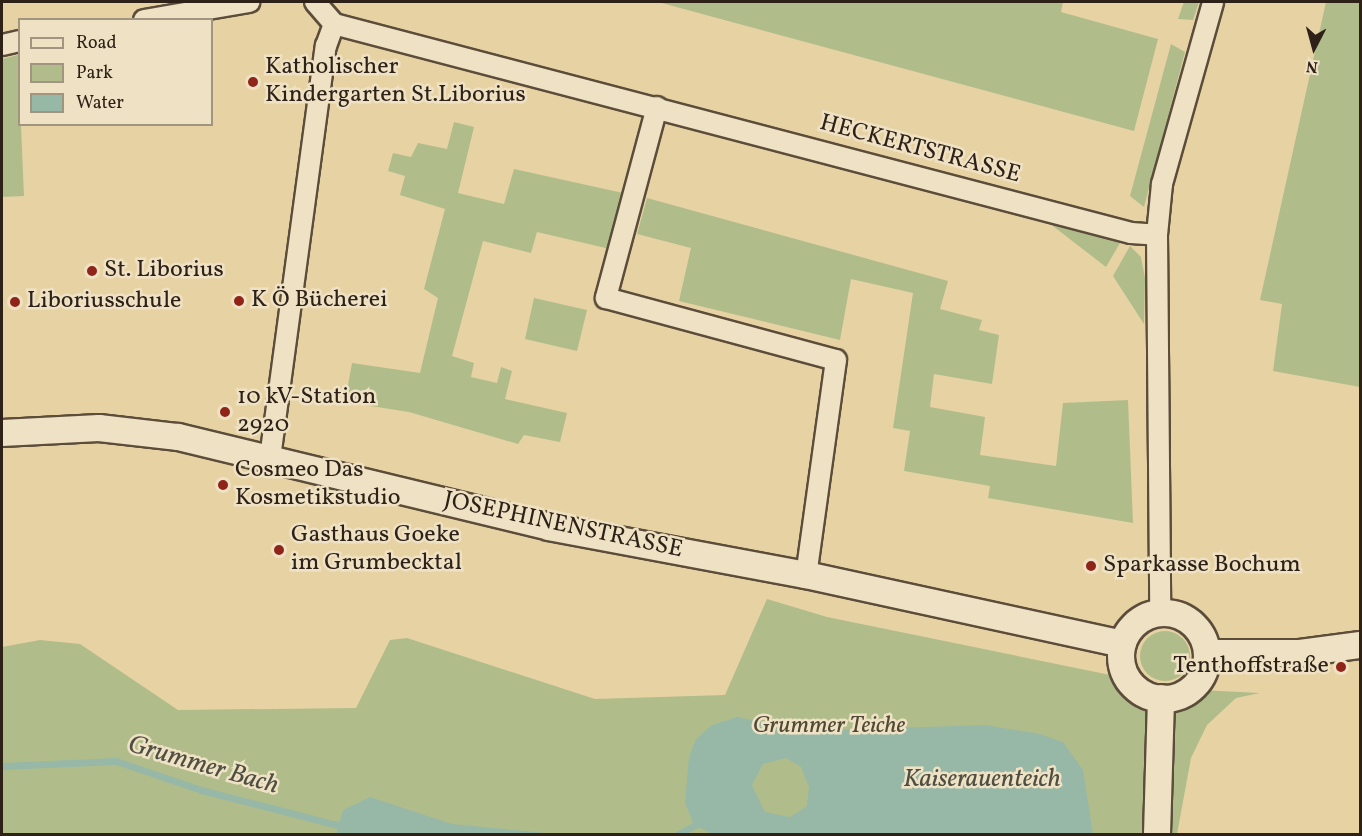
<!DOCTYPE html>
<html>
<head>
<meta charset="utf-8">
<style>
  body { margin:0 }
  #map { position:relative; width:1362px; height:836px; overflow:hidden; background:#e7d2a4; font-family:Vollkorn,serif }
  div>[style] { position:absolute }
  .green>* { inset:0; background:#b0bd8a }
  .round { border-radius:50% }
  .water>* { inset:0; background:#97b8a7 }
  .stream>* { height:7px; margin:-3.5px; padding:0 3.5px; transform-origin:3.5px; border-radius:3.5px; background:#97b8a7 }
  .roads { filter:drop-shadow(2px 0 #5c4d3b) drop-shadow(-2px 0 #5c4d3b) drop-shadow(0 2px #5c4d3b) drop-shadow(0 -2px #5c4d3b) }
  .minor>* { height:20px; margin:-10px; padding:0 10px; transform-origin:10px; border-radius:10px; background:#efe2c4 }
  .tertiary>* { height:26px; margin:-13px; padding:0 13px; transform-origin:13px; border-radius:13px; background:#efe2c4 }
  .tertiary>.ring { margin:-13px; padding:0; box-sizing:content-box; background:none; border:26px solid #efe2c4; border-radius:50% }
  .dots>* { width:16px; height:16px; translate:-50% -50%; box-sizing:border-box; border:3px solid #efe2c4; border-radius:50% }
  span { translate:-50% -50%; white-space:nowrap; text-align:center; line-height:1.15; -webkit-text-stroke:5px #efe2c4; paint-order:stroke }
  .poi-label { font-size:24px; color:#2e2118 }
  .left { translate:0 -50%; text-align:left }
  .right { translate:-100% -50%; text-align:right }
  .street-label { font-size:24px; color:#2e2118 }
  .park-label { font-size:24px; color:#4e4834; font-style:italic }
  .water-label { font-size:26px; color:#4e4e43; font-style:italic }
  .frame { position:absolute; inset:0; border:3px solid #2e2118; pointer-events:none }
  .legend { position:absolute; left:18px; top:18px; width:195px; height:108px; box-sizing:border-box; background:#efe2c4; border:2px solid #a2957f; margin:0; padding:8px 10px; list-style:none; font-size:18px; color:#2e2118 }
  .legend li { display:flex; align-items:center; gap:12px; height:30px }
  .legend b { width:30px; border:2px solid #a2957f }
  .north { position:absolute; left:1284px; top:18px; width:60px; height:60px; -webkit-text-stroke:4px #efe2c4; paint-order:stroke; rotate:186deg; font-size:16px; font-weight:700; line-height:24px; text-align:center; color:#2e2118 }
  .north::after { content:''; display:block; margin:auto; width:21px; height:27px; background:#2e2118; clip-path:polygon(50% 0,100% 100%,50% 72%,0 100%) }
</style>
</head>
<body>
<div id="map">
  <div class="green">
    <i style="clip-path:polygon(658px 2px,1063px 2px,1061px 12px,1158px 39px,1134px 131px)"></i>
    <i style="clip-path:polygon(1184px 2px,1199px 2px,1193px 20px,1178px 19px)"></i>
    <i style="clip-path:polygon(1326px 2px,1360px 2px,1360px 387px,1273px 371px,1282px 304px,1260px 300px)"></i>
    <i style="clip-path:polygon(1171px 44px,1185px 52px,1144px 207px,1130px 196px)"></i>
    <i style="clip-path:polygon(18px 55px,24px 196px,2px 197px,2px 59px)"></i>
    <i style="clip-path:polygon(454px 122px,474px 127px,458px 193px,504px 204px,514px 169px,623px 193px,610px 249px,537px 232px,531px 253px,483px 241px,452px 356px,474px 363px,471px 377px,497px 383px,501px 367px,512px 371px,505px 399px,567px 413px,560px 442px,524px 435px,518px 444px,409px 412px,345px 402px,352px 363px,420px 373px,438px 298px,424px 289px,445px 209px,400px 195px,405px 176px,388px 171px,393px 153px,411px 157px,418px 143px,447px 149px)"></i>
    <i style="clip-path:polygon(647px 198px,948px 281px,940px 309px,982px 320px,979px 330px,999px 335px,992px 384px,934px 374px,930px 407px,985px 417px,980px 455px,1056px 466px,1063px 403px,1128px 400px,1133px 523px,988px 498px,990px 486px,904px 471px,910px 431px,893px 428px,913px 293px,851px 279px,840px 340px,679px 301px,691px 248px,637px 234px)"></i>
    <i style="clip-path:polygon(1049px 223px,1120px 243px,1106px 267px)"></i>
    <i style="clip-path:polygon(1130px 246px,1141px 257px,1145px 278px,1144px 324px,1113px 276px)"></i>
    <i style="clip-path:polygon(534px 298px,587px 310px,577px 351px,525px 339px)"></i>
    <i style="clip-path:polygon(767px 599px,827px 617px,1179px 689px,1260px 693px,1236px 698px,1207px 725px,1191px 758px,1177px 834px,2px 834px,2px 647px,40px 640px,80px 644px,178px 710px,356px 708px,390px 640px,407px 638px,595px 699px,725px 695px)"></i>
    <i class="round" style="left:1140px;top:631px;width:50px;height:50px"></i>
  </div>
  <div class="water">
    <i style="clip-path:polygon(evenodd,737px 717px,807px 731px,985px 725px,1040px 734px,1063px 742px,1083px 770px,1093px 834px,712px 834px,694px 825px,685px 803px,689px 757px,696px 739px,712px 725px,737px 717px,786px 758px,801px 767px,809px 787px,807px 806px,790px 817px,765px 812px,752px 785px,763px 764px,786px 758px)"></i>
    <i style="clip-path:polygon(370px 797px,452px 824px,556px 834px,336px 834px,343px 810px)"></i>
  </div>
  <div class="stream">
    <i style="left:2px;top:766px;width:114px;rotate:-2.5deg"></i>
    <i style="left:116px;top:761px;width:90px;rotate:18.8deg"></i>
    <i style="left:201px;top:790px;width:140px;rotate:14.4deg"></i>
    <i style="left:337px;top:825px;width:17px;rotate:31deg"></i>
    <i style="left:678px;top:834px;width:27px;rotate:-28deg"></i>
  </div>
  <div class="roads">
    <div class="minor">
      <i style="left:315px;top:2px;width:29px;rotate:49deg"></i>
      <i style="left:334px;top:24px;width:824px;rotate:14.69deg"></i>
      <i style="left:1131px;top:233px;width:26px;rotate:4deg"></i>
      <i style="left:1157px;top:235px;width:377px;rotate:89.5deg"></i>
      <i style="left:144px;top:20px;width:107px;rotate:-9.7deg"></i>
      <i style="left:2px;top:45px;width:18px;rotate:-13deg"></i>
      <i style="left:657px;top:107px;width:198px;rotate:105deg"></i>
      <i style="left:606px;top:298px;width:238px;rotate:15.1deg"></i>
      <i style="left:836px;top:360px;width:217px;rotate:97.9deg"></i>
      <i style="left:1157px;top:235px;width:51px;rotate:-84.4deg"></i>
      <i style="left:1162px;top:184px;width:189px;rotate:-74.3deg"></i>
      <i style="left:270px;top:458px;width:416px;rotate:-82.3deg"></i>
      <i style="left:326px;top:46px;width:23px;rotate:-70deg"></i>
    </div>
    <div class="tertiary">
      <i style="left:2px;top:433px;width:97px;rotate:-3deg"></i>
      <i style="left:99px;top:428px;width:80px;rotate:6.5deg"></i>
      <i style="left:178px;top:437px;width:382px;rotate:13.6deg"></i>
      <i style="left:549px;top:527px;width:261px;rotate:10.6deg"></i>
      <i style="left:806px;top:575px;width:324px;rotate:12.3deg"></i>
      <i class="ring" style="left:1121px;top:613px;width:60px;height:60px"></i>
      <i style="left:1208px;top:653px;width:92px"></i>
      <i style="left:1300px;top:653px;width:61px;rotate:-7.6deg"></i>
      <i style="left:1157px;top:834px;width:136px;rotate:-88.3deg"></i>
    </div>
  </div>
  <div class="dots">
    <i style="left:253px;top:82px;background:#8f2418"></i>
    <i style="left:92px;top:271px;background:#8f2418"></i>
    <i style="left:239px;top:301px;background:#8f2418"></i>
    <i style="left:15px;top:302px;background:#8f2418"></i>
    <i style="left:225px;top:412px;background:#8f2418"></i>
    <i style="left:223px;top:485px;background:#8f2418"></i>
    <i style="left:279px;top:550px;background:#8f2418"></i>
    <i style="left:1091px;top:566px;background:#8f2418"></i>
    <i style="left:1341px;top:667px;background:#8f2418"></i>
  </div>
  <div class="poi-label">
    <span class="left" style="left:265px;top:82px">Katholischer<br>Kindergarten St.Liborius</span>
    <span class="left" style="left:104px;top:271px">St. Liborius</span>
    <span class="left" style="left:251px;top:301px">K Ö Bücherei</span>
    <span class="left" style="left:27px;top:302px">Liboriusschule</span>
    <span class="left" style="left:237px;top:412px">10 kV-Station<br>2920</span>
    <span class="left" style="left:235px;top:485px">Cosmeo Das<br>Kosmetikstudio</span>
    <span class="left" style="left:291px;top:550px">Gasthaus Goeke<br>im Grumbecktal</span>
    <span class="left" style="left:1103px;top:566px">Sparkasse Bochum</span>
    <span class="right" style="left:1329px;top:667px">Tenthoffstraße</span>
  </div>
  <div class="street-label">
    <span style="left:920px;top:150px;rotate:15deg">HECKERTSTRASSE</span>
    <span style="left:563px;top:526px;rotate:12deg">JOSEPHINENSTRASSE</span>
  </div>
  <div class="park-label">
    <span style="left:829px;top:727px">Grummer Teiche</span>
  </div>
  <div class="water-label">
    <span style="left:203px;top:766px;rotate:16deg">Grummer Bach</span>
    <span style="left:982px;top:780px">Kaiserauenteich</span>
  </div>
  <div class="frame"></div>
  <ul class="legend">
  <li><b style="height:8px;background:#efe2c4"></b>Road</li>
  <li><b style="height:16px;background:#b0bd8a"></b>Park</li>
  <li><b style="height:16px;background:#97b8a7"></b>Water</li>
  </ul>
  <div class="north">N</div>
</div>
</body>
</html>
